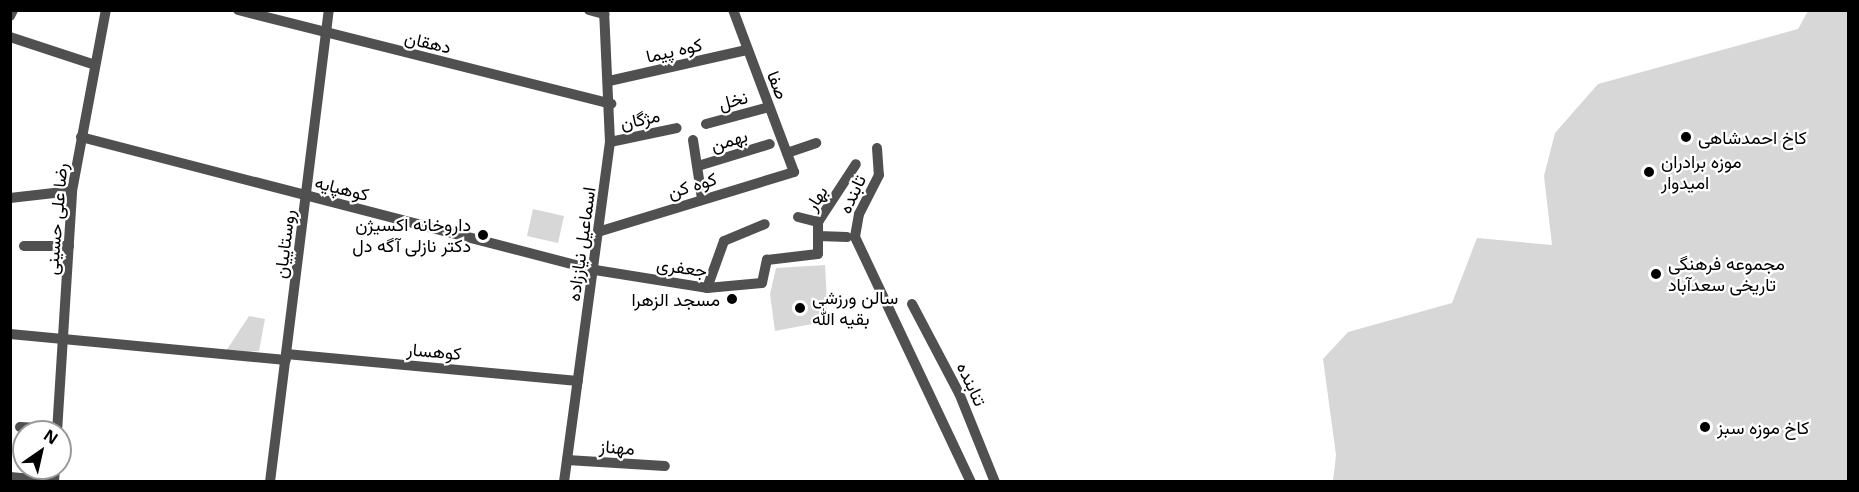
<!DOCTYPE html>
<html>
<head>
<meta charset="utf-8">
<style>
  body { margin:0 }
  #map { position:relative; width:1859px; height:492px; overflow:hidden; background:#fff; font-family:"Noto Sans",Vazirmatn,sans-serif }
  div>[style] { position:absolute }
  .green>* { inset:0; background:#d7d7d7 }
  .minor>* { height:10px; margin:-5px; padding:0 5px; transform-origin:5px; border-radius:5px; background:#505050 }
  .dots>* { width:16px; height:16px; translate:-50% -50%; box-sizing:border-box; border:3px solid #fff; border-radius:50% }
  span { translate:-50% -50%; white-space:nowrap; text-align:center; line-height:1.15; -webkit-text-stroke:4.5px #fff; paint-order:stroke }
  .street-label { font-size:18px; color:#000 }
  .poi-label { font-size:18px; color:#000 }
  .left { translate:0 -50%; text-align:left }
  .right { translate:-100% -50%; text-align:right }
  .frame { position:absolute; inset:0; border:12px solid #000; pointer-events:none }
  .north { position:absolute; left:12px; top:420px; width:60px; height:60px; box-sizing:border-box; background:#fff; border:2px solid #999; border-radius:50%; rotate:34deg; font-size:16px; font-weight:700; line-height:24px; text-align:center; color:#000 }
  .north::after { content:''; display:block; margin:auto; width:21px; height:27px; background:#000; clip-path:polygon(50% 0,100% 100%,50% 72%,0 100%) }
</style>
</head>
<body>
<div id="map">
  <div class="green">
    <i style="clip-path:polygon(1808px 11px,1848px 11px,1848px 481px,1333px 481px,1336px 455px,1323px 359px,1348px 332px,1452px 303px,1477px 238px,1552px 245px,1544px 176px,1555px 133px,1598px 84px,1798px 29px)"></i>
    <i style="clip-path:polygon(533px 209px,564px 216px,558px 243px,527px 236px)"></i>
    <i style="clip-path:polygon(825px 265px,828px 321px,775px 331px,770px 294px,776px 268px)"></i>
    <i style="clip-path:polygon(249px 316px,265px 319px,259px 351px,224px 354px)"></i>
  </div>
  <div class="minor">
    <i style="left:238px;top:10px;width:385px;rotate:14.1deg"></i>
    <i style="left:589px;top:10px;width:16px;rotate:15deg"></i>
    <i style="left:10px;top:16px;width:7px;rotate:-63deg"></i>
    <i style="left:10px;top:37px;width:89px;rotate:18.2deg"></i>
    <i style="left:609px;top:81px;width:141px;rotate:-12.7deg"></i>
    <i style="left:706px;top:124px;width:65px;rotate:-15.1deg"></i>
    <i style="left:81px;top:137px;width:531px;rotate:14.51deg"></i>
    <i style="left:595px;top:270px;width:113px;rotate:9.1deg"></i>
    <i style="left:707px;top:288px;width:55px;rotate:-5.2deg"></i>
    <i style="left:762px;top:283px;width:24px;rotate:-78deg"></i>
    <i style="left:767px;top:260px;width:51px;rotate:-6.7deg"></i>
    <i style="left:818px;top:254px;width:32px;rotate:-90deg"></i>
    <i style="left:818px;top:222px;width:69px;rotate:-56.8deg"></i>
    <i style="left:693px;top:140px;width:60px;rotate:81.3deg"></i>
    <i style="left:610px;top:142px;width:68px;rotate:-11.8deg"></i>
    <i style="left:877px;top:148px;width:27px;rotate:86deg"></i>
    <i style="left:879px;top:175px;width:44px;rotate:117.1deg"></i>
    <i style="left:859px;top:214px;width:23px;rotate:100deg"></i>
    <i style="left:855px;top:237px;width:271px;rotate:64.7deg"></i>
    <i style="left:787px;top:153px;width:31px;rotate:-19deg"></i>
    <i style="left:698px;top:166px;width:75px;rotate:-17deg"></i>
    <i style="left:10px;top:198px;width:62px;rotate:-6.4deg"></i>
    <i style="left:798px;top:217px;width:21px;rotate:14deg"></i>
    <i style="left:601px;top:231px;width:202px;rotate:-17deg"></i>
    <i style="left:794px;top:172px;width:173px;rotate:-110.6deg"></i>
    <i style="left:818px;top:236px;width:29px;rotate:2deg"></i>
    <i style="left:24px;top:246px;width:45px"></i>
    <i style="left:707px;top:288px;width:50px;rotate:-70.1deg"></i>
    <i style="left:724px;top:241px;width:44px;rotate:-22.5deg"></i>
    <i style="left:912px;top:304px;width:101px;rotate:62.2deg"></i>
    <i style="left:959px;top:393px;width:96px;rotate:68deg"></i>
    <i style="left:10px;top:334px;width:277px;rotate:5.4deg"></i>
    <i style="left:286px;top:354px;width:293px;rotate:5.3deg"></i>
    <i style="left:20px;top:427px;width:37px;rotate:3deg"></i>
    <i style="left:57px;top:432px;width:241px;rotate:-86.4deg"></i>
    <i style="left:72px;top:191px;width:184px;rotate:-79.4deg"></i>
    <i style="left:567px;top:460px;width:98px;rotate:3.5deg"></i>
    <i style="left:10px;top:477px;width:44px;rotate:5.2deg"></i>
    <i style="left:54px;top:482px;width:14px;rotate:-86deg"></i>
    <i style="left:270px;top:482px;width:476px;rotate:-82.9deg"></i>
    <i style="left:564px;top:482px;width:343px;rotate:-82.3deg"></i>
    <i style="left:610px;top:142px;width:132px;rotate:-92.6deg"></i>
  </div>
  <div class="dots">
    <i style="left:1686px;top:137px;background:#000"></i>
    <i style="left:1649px;top:172px;background:#000"></i>
    <i style="left:483px;top:235px;background:#000"></i>
    <i style="left:1656px;top:274px;background:#000"></i>
    <i style="left:732px;top:299px;background:#000"></i>
    <i style="left:800px;top:308px;background:#000"></i>
    <i style="left:1705px;top:427px;background:#000"></i>
  </div>
  <div class="street-label">
    <span style="left:428px;top:42px;rotate:13deg">دهقان</span>
    <span style="left:674px;top:50px;rotate:-13deg">کوه پیما</span>
    <span style="left:778px;top:85px;rotate:68deg">صفا</span>
    <span style="left:733px;top:100px;rotate:-15deg">نخل</span>
    <span style="left:640px;top:119px;rotate:-12deg">مژگان</span>
    <span style="left:729px;top:140px;rotate:-17deg">بهمن</span>
    <span style="left:692px;top:185px;rotate:-17deg">کوه کن</span>
    <span style="left:342px;top:188px;rotate:14deg">کوهپایه</span>
    <span style="left:852px;top:194px;rotate:-65deg">تابنده</span>
    <span style="left:816px;top:198px;rotate:-57deg">بهار</span>
    <span style="left:56px;top:219px;rotate:-85deg">رضا علی حسینی</span>
    <span style="left:284px;top:244px;rotate:-83deg">روستاییان</span>
    <span style="left:581px;top:244px;rotate:-82deg">اسماعیل نیاززاده</span>
    <span style="left:682px;top:267px;rotate:8deg">جعفری</span>
    <span style="left:434px;top:351px;rotate:5deg">کوهسار</span>
    <span style="left:972px;top:384px;rotate:65deg">تنابنده</span>
    <span style="left:617px;top:447px;rotate:4deg">مهناز</span>
  </div>
  <div class="poi-label">
    <span class="left" style="left:1698px;top:137px">کاخ احمدشاهی</span>
    <span class="left" style="left:1661px;top:172px">موزه برادران<br>امیدوار</span>
    <span class="right" style="left:471px;top:235px">داروخانه اکسیژن<br>دکتر نازلی آگه دل</span>
    <span class="left" style="left:1668px;top:274px">مجموعه فرهنگی<br>تاریخی سعدآباد</span>
    <span class="left" style="left:812px;top:308px">سالن ورزشی<br>بقیه الله</span>
    <span class="right" style="left:720px;top:299px">مسجد الزهرا</span>
    <span class="left" style="left:1717px;top:427px">کاخ موزه سبز</span>
  </div>
  <div class="frame"></div>
  <div class="north">N</div>
</div>
</body>
</html>
